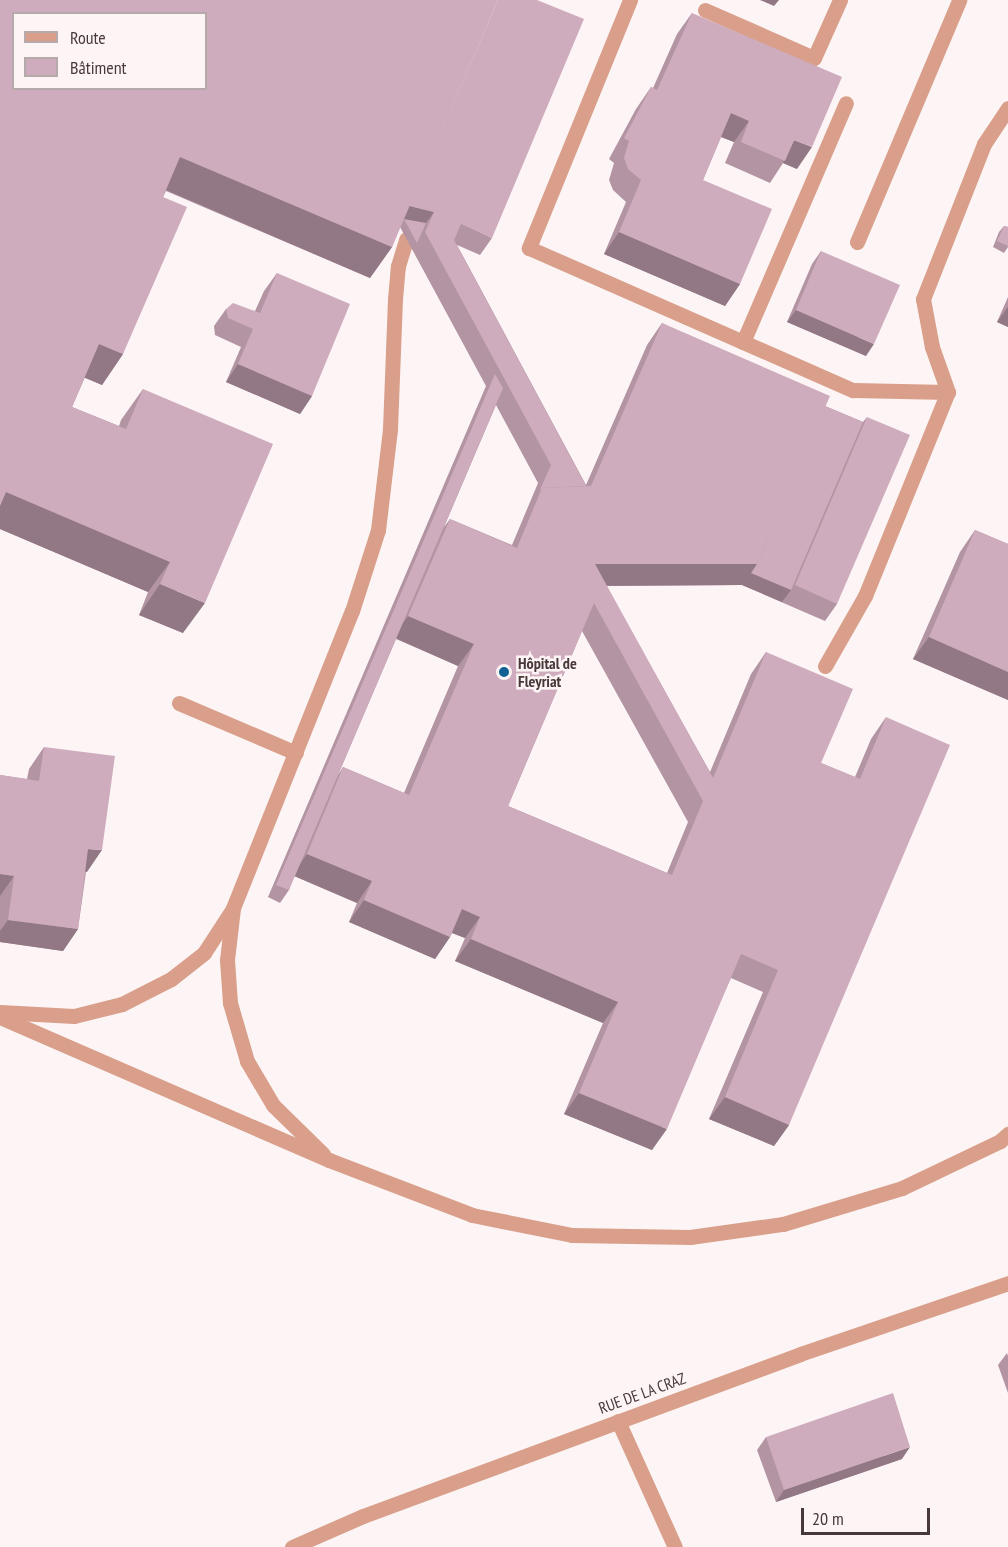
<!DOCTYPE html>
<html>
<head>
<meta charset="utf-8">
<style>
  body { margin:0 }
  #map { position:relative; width:1008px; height:1547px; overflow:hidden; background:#fdf5f5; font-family:"PT Sans Narrow",sans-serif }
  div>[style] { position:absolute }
  .service>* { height:15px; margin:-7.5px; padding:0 7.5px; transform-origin:7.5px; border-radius:7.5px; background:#d99f8a }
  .minor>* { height:15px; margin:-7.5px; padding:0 7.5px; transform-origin:7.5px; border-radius:7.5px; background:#d99f8a }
  .wall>* { inset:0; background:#b294a3 }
  .shaded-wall>* { inset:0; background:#917884 }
  .building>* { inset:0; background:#cfacbd }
  .dots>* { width:16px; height:16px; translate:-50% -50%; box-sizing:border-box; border:3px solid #fdf5f5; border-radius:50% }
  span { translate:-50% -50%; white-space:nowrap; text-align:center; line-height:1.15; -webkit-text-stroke:5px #fdf5f5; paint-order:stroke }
  .poi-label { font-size:16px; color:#483839; font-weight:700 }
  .left { translate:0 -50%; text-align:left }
  .street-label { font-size:16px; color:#483839 }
  .legend { position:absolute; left:12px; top:12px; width:195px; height:78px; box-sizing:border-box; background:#fdf5f5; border:2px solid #b5a9aa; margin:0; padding:8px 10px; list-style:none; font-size:18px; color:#483839 }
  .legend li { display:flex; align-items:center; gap:12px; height:30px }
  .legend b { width:30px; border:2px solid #b5a9aa }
  .scale { position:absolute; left:801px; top:1508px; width:129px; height:27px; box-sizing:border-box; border:3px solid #483839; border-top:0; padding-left:8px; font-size:18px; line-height:21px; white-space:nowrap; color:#483839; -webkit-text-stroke:4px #fdf5f5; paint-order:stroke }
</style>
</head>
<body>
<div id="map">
  <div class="service">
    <i style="left:630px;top:0;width:268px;rotate:112.2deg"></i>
    <i style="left:529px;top:248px;width:354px;rotate:23.7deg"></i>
    <i style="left:853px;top:390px;width:95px;rotate:1.2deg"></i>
    <i style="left:705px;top:10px;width:119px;rotate:23.8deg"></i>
    <i style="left:814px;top:58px;width:64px;rotate:-65.9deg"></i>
    <i style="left:857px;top:242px;width:263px;rotate:-67.1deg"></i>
    <i style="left:743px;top:342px;width:260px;rotate:-66.7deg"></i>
    <i style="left:825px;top:666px;width:81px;rotate:-60.3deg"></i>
    <i style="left:865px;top:596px;width:220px;rotate:-67.9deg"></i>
    <i style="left:948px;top:392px;width:48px;rotate:-109.6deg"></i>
    <i style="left:932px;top:347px;width:49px;rotate:-100.6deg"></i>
    <i style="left:923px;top:299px;width:167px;rotate:-68.5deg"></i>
    <i style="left:984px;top:144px;width:43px;rotate:-56.3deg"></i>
    <i style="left:179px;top:703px;width:127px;rotate:23.1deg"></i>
    <i style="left:0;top:1012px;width:74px;rotate:3.1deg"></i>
    <i style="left:74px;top:1016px;width:49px;rotate:-14deg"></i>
    <i style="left:122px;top:1004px;width:55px;rotate:-27deg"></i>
    <i style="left:171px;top:979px;width:42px;rotate:-38.2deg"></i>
    <i style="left:204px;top:953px;width:51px;rotate:-56.9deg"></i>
    <i style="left:0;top:1017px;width:359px;rotate:23.5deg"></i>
    <i style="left:329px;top:1160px;width:153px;rotate:21deg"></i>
    <i style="left:472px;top:1215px;width:102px;rotate:11.3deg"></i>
    <i style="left:572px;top:1235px;width:118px;rotate:1deg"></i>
    <i style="left:690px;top:1237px;width:94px;rotate:-8deg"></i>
    <i style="left:783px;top:1224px;width:124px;rotate:-16.8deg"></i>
    <i style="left:902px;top:1188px;width:109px;rotate:-25.6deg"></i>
    <i style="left:1000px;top:1141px;width:11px;rotate:-41deg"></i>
    <i style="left:323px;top:1154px;width:70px;rotate:-135.6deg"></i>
    <i style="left:273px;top:1105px;width:51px;rotate:-120.6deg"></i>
    <i style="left:247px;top:1061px;width:60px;rotate:-106.3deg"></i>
    <i style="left:230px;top:1003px;width:43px;rotate:-94deg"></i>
    <i style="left:227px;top:960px;width:52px;rotate:-83.4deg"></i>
    <i style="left:233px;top:908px;width:320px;rotate:-68.2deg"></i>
    <i style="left:352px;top:611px;width:85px;rotate:-72.2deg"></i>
    <i style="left:378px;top:530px;width:102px;rotate:-83.2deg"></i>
    <i style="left:390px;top:429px;width:130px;rotate:-87.8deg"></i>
    <i style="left:395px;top:299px;width:33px;rotate:-85deg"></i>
    <i style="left:398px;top:266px;width:28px;rotate:-73deg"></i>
  </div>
  <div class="minor">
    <i style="left:618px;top:1421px;width:138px;rotate:65.7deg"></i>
    <i style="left:292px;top:1547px;width:77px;rotate:-23.6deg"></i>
    <i style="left:363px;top:1516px;width:466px;rotate:-20.3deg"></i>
    <i style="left:800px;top:1354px;width:220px;rotate:-18.8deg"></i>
  </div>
  <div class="wall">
    <i style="clip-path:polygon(evenodd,0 0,492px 238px,480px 255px,457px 245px,586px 485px,647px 345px,662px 323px,825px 406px,863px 422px,867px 417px,837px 604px,825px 621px,742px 585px,606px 586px,710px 772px,751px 674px,766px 652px,821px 763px,855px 777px,871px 739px,886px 717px,789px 1125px,774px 1146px,709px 1119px,763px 992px,731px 978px,652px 1150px,564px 1114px,603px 1023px,455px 961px,465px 938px,452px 933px,450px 937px,435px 959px,349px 922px,357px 903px,294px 876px,289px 890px,280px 903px,268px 897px,486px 386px,400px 227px,392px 247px,370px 278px,166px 191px,163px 197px,123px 354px,102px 385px,85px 377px,72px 407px,119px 426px,121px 420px,143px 389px,183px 633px,139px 615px,148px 592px,0 529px,0 0,496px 405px,538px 483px,512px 545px,450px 519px,444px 527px,496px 405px,0 0,582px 631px,688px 822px,667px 873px,508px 806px,582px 631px,0 0,396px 639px,458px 666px,404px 793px,343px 767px,338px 775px,396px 639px)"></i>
    <i style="clip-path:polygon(692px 13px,797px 169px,783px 163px,770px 183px,725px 163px,734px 142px,721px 137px,703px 180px,740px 284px,725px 306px,604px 254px,626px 202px,613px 190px,609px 180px,614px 163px,609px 159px,636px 109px,651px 87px,653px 88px,677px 34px)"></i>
    <i style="clip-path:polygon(1004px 226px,1008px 227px,1008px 247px,1004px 253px,993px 247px,999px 232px)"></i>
    <i style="clip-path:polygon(821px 251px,866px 356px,787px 322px,812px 264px)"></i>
    <i style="clip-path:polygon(277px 273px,312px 396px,300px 414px,226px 382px,241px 347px,215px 335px,214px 326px,226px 309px,255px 311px,264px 291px)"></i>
    <i style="clip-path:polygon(1008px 297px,1008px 327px,997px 322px)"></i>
    <i style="clip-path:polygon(975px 530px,1008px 544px,1008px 700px,913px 659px,960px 552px)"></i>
    <i style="clip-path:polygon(44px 747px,87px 872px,86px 872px,78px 929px,63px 951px,0 942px,0 775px,27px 779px,29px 769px)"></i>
    <i style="clip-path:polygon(1007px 1353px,1008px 1356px,1008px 1393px,998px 1365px)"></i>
    <i style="clip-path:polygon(766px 1437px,902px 1459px,776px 1502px,757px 1450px)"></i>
  </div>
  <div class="shaded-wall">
    <i style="clip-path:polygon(760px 0,779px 0,774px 6px)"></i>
    <i style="clip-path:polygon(731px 113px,749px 121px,734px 142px,716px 135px)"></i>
    <i style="clip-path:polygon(794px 140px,812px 147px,797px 169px,783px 163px)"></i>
    <i style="clip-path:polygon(180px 157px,392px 247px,370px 278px,159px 187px)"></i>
    <i style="clip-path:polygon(406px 205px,434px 212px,421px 230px,404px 219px)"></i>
    <i style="clip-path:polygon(619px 232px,740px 284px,725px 306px,604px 254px)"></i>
    <i style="clip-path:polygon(1008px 307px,1008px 327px,997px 322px)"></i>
    <i style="clip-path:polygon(796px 310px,874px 344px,866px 356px,787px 322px)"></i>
    <i style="clip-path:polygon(99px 344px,123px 354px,102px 385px,78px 375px)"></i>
    <i style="clip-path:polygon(238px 364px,312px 396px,300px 414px,226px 382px)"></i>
    <i style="clip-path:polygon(6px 492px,170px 562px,148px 592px,0 529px,0 501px)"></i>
    <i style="clip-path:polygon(595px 564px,757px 564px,791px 590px,782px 602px,742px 585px,579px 586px)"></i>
    <i style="clip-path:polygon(160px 584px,205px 603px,183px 633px,139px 615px)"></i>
    <i style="clip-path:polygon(408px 616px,474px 644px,458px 666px,393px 637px)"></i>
    <i style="clip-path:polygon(929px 637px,1008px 672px,1008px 700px,913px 659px)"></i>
    <i style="clip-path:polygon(88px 849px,102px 850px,87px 872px,73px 870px)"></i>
    <i style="clip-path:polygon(307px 854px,372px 881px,357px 903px,292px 875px)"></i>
    <i style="clip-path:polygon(0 874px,14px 876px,0 896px)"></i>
    <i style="clip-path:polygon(364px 900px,450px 937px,435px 959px,349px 922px)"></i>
    <i style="clip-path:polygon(462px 909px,480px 917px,465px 938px,447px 931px)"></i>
    <i style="clip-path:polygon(8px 920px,78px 929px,63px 951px,0 942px,0 931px)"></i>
    <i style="clip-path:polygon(471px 939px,618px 1002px,603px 1023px,455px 961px)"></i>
    <i style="clip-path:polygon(579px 1093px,667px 1129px,652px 1150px,564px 1114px)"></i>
    <i style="clip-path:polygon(725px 1097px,789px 1125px,774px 1146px,709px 1119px)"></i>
    <i style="clip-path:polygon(910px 1447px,902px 1459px,776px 1502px,784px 1490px)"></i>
  </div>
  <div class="building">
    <i style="clip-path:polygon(evenodd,0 0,498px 0,392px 247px,180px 157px,163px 197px,187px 207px,123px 354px,99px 344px,72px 407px,126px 429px,143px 389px,273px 444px,205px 603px,160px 584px,170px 562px,6px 492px,0 506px,0 0,14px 14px,206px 14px,206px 88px,14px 88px,14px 14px)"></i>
    <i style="clip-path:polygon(498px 0,537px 0,584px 19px,492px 238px,461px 224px,454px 240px,586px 486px,542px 488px,539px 492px,551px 465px,425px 232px,434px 212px,409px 206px)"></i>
    <i style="clip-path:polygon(692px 13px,842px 77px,812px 147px,794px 140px,785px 161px,741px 142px,749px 121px,731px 113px,703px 180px,772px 209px,740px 284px,619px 232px,641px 180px,628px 169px,624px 158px,629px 141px,624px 138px,651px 87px,657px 90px)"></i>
    <i style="clip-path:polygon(404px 219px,426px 223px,417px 243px,411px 232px)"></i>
    <i style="clip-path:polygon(1004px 226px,1008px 227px,1008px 246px,997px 241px)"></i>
    <i style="clip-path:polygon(821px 251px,900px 285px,874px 344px,796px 310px)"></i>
    <i style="clip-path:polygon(277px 273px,350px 304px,312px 396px,238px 364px,253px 329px,228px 318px,226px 309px,233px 303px,260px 313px)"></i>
    <i style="clip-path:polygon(evenodd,662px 323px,830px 396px,757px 564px,595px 564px,713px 778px,766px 652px,853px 689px,821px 763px,860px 779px,886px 717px,950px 745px,789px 1125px,725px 1097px,778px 970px,741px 954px,667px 1129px,579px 1093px,618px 1002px,471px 939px,480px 917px,462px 909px,450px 937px,364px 900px,372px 881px,307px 854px,343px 767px,409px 795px,474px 644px,408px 616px,450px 519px,517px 548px,542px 488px,591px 486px,662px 323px,594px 603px,703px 801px,672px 875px,508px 806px,594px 603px)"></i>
    <i style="clip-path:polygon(495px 374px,503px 388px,289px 890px,276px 885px)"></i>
    <i style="clip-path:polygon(825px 406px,863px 422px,791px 590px,751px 573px,757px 564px)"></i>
    <i style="clip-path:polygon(867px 417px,910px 435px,837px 604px,795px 585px)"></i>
    <i style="clip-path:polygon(975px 530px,1008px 544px,1008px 672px,929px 637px)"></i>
    <i style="clip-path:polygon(44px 747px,115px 756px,102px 850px,88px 849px,78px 929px,8px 920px,14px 876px,0 874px,0 775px,39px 781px)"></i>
    <i style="clip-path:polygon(893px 1393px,910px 1447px,784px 1490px,766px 1437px)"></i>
  </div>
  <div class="dots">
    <i style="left:504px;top:672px;background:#0f6293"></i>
  </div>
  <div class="poi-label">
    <span class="left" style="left:518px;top:672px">Hôpital de<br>Fleyriat</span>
  </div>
  <div class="street-label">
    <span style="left:642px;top:1393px;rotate:-20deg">RUE DE LA CRAZ</span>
  </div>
  <ul class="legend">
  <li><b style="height:8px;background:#d99f8a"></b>Route</li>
  <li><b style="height:16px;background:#cfacbd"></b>Bâtiment</li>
  </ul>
  <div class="scale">20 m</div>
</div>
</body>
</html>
